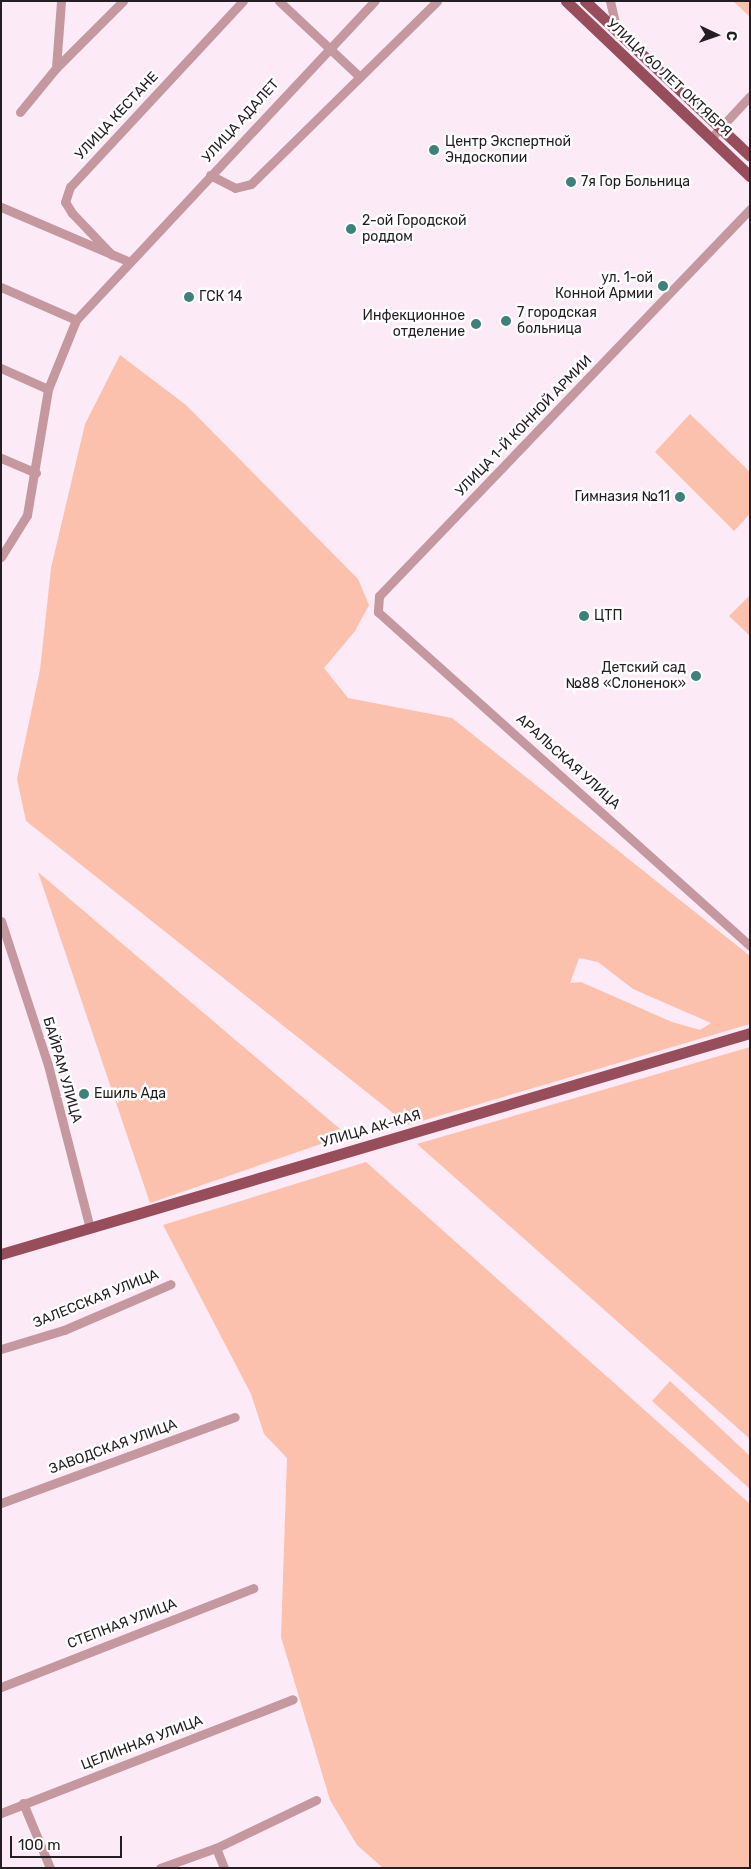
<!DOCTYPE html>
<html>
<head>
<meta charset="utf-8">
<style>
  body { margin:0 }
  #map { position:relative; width:751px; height:1869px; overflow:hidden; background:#fceaf6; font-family:Rubik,sans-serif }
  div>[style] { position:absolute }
  .green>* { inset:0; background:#fcc1ad }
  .minor>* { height:9px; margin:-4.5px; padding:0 4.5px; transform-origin:4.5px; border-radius:4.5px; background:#c4989e }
  .major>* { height:11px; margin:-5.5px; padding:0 5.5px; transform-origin:5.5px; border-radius:5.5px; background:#984d5b }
  .dots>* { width:14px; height:14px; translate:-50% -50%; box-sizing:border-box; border:2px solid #fefefe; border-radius:50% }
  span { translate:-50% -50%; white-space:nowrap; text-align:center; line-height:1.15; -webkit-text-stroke:5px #fefefe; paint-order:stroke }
  .street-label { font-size:14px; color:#241d22 }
  .poi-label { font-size:14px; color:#241d22 }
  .left { translate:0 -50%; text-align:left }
  .right { translate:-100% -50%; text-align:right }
  .frame { position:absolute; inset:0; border:2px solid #241d22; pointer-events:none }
  .north { position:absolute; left:691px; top:10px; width:50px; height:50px; -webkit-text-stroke:4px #fefefe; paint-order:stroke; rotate:93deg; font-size:14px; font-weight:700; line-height:20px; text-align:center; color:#241d22 }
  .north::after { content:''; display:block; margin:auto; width:18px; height:22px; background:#241d22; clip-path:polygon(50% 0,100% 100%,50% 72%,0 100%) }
  .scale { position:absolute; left:10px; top:1836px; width:112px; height:22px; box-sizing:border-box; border:2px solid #241d22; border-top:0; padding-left:6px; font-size:15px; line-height:18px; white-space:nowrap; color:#241d22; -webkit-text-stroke:4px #fefefe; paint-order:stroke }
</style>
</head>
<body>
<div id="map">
  <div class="green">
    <i style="clip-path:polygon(733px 1px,750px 1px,750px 17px)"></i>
    <i style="clip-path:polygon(evenodd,120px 355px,186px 405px,358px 579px,369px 605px,355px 631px,324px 668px,348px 698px,452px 718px,750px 956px,750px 1024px,408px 1125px,26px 821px,17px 779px,40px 670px,51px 568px,85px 424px,120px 355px,579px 958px,598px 962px,633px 989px,711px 1023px,700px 1030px,672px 1022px,581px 982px,570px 983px,579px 958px)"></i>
    <i style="clip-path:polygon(690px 414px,750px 472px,750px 514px,734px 531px,655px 452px)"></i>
    <i style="clip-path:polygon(750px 595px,750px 636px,729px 616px)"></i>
    <i style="clip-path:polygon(38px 872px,347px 1135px,150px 1203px)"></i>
    <i style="clip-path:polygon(750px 1047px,750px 1439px,417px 1144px)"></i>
    <i style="clip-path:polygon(366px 1162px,750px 1504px,750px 1868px,383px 1868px,357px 1845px,330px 1800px,281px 1637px,287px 1458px,264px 1434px,251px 1394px,163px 1225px)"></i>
    <i style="clip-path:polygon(670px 1381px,750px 1456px,750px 1489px,652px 1401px)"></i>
  </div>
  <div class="minor">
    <i style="left:279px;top:1px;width:111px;rotate:43.2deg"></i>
    <i style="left:610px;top:1px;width:31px;rotate:77deg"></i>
    <i style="left:56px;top:68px;width:67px;rotate:-85.7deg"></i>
    <i style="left:20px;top:112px;width:57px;rotate:-50.7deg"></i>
    <i style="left:56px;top:68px;width:95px;rotate:-45deg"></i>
    <i style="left:711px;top:138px;width:57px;rotate:-47.1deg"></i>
    <i style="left:210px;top:175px;width:28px;rotate:27deg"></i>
    <i style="left:235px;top:188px;width:16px;rotate:-14deg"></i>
    <i style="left:251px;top:184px;width:261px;rotate:-44.5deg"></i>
    <i style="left:1px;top:207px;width:140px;rotate:23.1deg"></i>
    <i style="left:750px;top:209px;width:536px;rotate:133.79deg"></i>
    <i style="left:379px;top:596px;width:16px;rotate:94deg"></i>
    <i style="left:378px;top:612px;width:500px;rotate:41.9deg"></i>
    <i style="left:112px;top:255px;width:58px;rotate:-133.6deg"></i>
    <i style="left:72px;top:213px;width:13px;rotate:-122deg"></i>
    <i style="left:65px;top:202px;width:16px;rotate:-72deg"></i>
    <i style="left:70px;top:187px;width:254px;rotate:-47.1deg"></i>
    <i style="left:1px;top:287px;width:82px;rotate:23.7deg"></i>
    <i style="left:1px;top:368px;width:51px;rotate:24.1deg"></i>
    <i style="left:1px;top:458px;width:38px;rotate:23deg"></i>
    <i style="left:1px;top:557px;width:49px;rotate:-58.2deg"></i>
    <i style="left:27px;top:515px;width:128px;rotate:-80.5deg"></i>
    <i style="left:48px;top:389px;width:74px;rotate:-67.9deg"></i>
    <i style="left:76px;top:320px;width:437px;rotate:-46.9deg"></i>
    <i style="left:1px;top:921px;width:151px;rotate:71.9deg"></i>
    <i style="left:48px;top:1065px;width:168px;rotate:75.6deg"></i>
    <i style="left:1px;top:1349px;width:66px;rotate:-16.8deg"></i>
    <i style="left:64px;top:1330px;width:116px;rotate:-23.3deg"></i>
    <i style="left:1px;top:1503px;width:249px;rotate:-20.2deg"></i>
    <i style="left:1px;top:1687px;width:271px;rotate:-21.4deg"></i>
    <i style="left:23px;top:1803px;width:70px;rotate:67.4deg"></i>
    <i style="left:1px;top:1813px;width:313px;rotate:-21.3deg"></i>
    <i style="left:216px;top:1848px;width:22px;rotate:68deg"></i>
    <i style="left:160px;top:1868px;width:59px;rotate:-19.7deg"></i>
    <i style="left:216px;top:1848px;width:111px;rotate:-25.6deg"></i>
  </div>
  <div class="major">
    <i style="left:566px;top:1px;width:254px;rotate:43.6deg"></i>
    <i style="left:585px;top:1px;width:226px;rotate:43.2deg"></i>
    <i style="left:1px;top:1254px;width:781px;rotate:-16.44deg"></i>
  </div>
  <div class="dots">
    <i style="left:434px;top:150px;background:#3b827a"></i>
    <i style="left:571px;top:182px;background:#3b827a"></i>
    <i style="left:351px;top:229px;background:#3b827a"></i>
    <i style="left:663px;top:286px;background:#3b827a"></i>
    <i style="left:189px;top:297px;background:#3b827a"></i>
    <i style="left:506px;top:321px;background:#3b827a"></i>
    <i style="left:476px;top:324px;background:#3b827a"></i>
    <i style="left:680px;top:497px;background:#3b827a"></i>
    <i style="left:584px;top:616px;background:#3b827a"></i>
    <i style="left:696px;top:676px;background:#3b827a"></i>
    <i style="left:84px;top:1094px;background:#3b827a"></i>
  </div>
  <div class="street-label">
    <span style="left:669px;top:78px;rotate:43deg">УЛИЦА 60 ЛЕТ ОКТЯБРЯ</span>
    <span style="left:117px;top:116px;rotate:-47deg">УЛИЦА КЕСТАНЕ</span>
    <span style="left:241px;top:121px;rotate:-48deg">УЛИЦА АДАЛЕТ</span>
    <span style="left:524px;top:426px;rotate:-46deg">УЛИЦА 1-Й КОННОЙ АРМИИ</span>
    <span style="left:568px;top:762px;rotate:42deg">АРАЛЬСКАЯ УЛИЦА</span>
    <span style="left:62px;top:1070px;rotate:74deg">БАЙРАМ УЛИЦА</span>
    <span style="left:371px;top:1129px;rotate:-16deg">УЛИЦА АК-КАЯ</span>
    <span style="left:96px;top:1299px;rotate:-22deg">ЗАЛЕССКАЯ УЛИЦА</span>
    <span style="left:113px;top:1447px;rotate:-20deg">ЗАВОДСКАЯ УЛИЦА</span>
    <span style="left:122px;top:1624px;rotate:-21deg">СТЕПНАЯ УЛИЦА</span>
    <span style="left:142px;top:1743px;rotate:-21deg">ЦЕЛИННАЯ УЛИЦА</span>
  </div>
  <div class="poi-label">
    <span class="left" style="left:445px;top:150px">Центр Экспертной<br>Эндоскопии</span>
    <span class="left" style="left:581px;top:182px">7я Гор Больница</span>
    <span class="left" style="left:362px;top:229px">2-ой Городской<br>роддом</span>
    <span class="right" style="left:653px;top:286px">ул. 1-ой<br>Конной Армии</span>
    <span class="left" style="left:199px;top:297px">ГСК 14</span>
    <span class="left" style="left:517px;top:321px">7 городская<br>больница</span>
    <span class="right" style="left:465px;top:324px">Инфекционное<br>отделение</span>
    <span class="right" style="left:670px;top:497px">Гимназия №11</span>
    <span class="left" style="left:594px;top:616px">ЦТП</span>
    <span class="right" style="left:686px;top:676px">Детский сад<br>№88 «Слоненок»</span>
    <span class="left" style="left:94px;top:1094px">Ешиль Ада</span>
  </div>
  <div class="frame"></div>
  <div class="north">С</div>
  <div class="scale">100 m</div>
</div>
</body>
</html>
